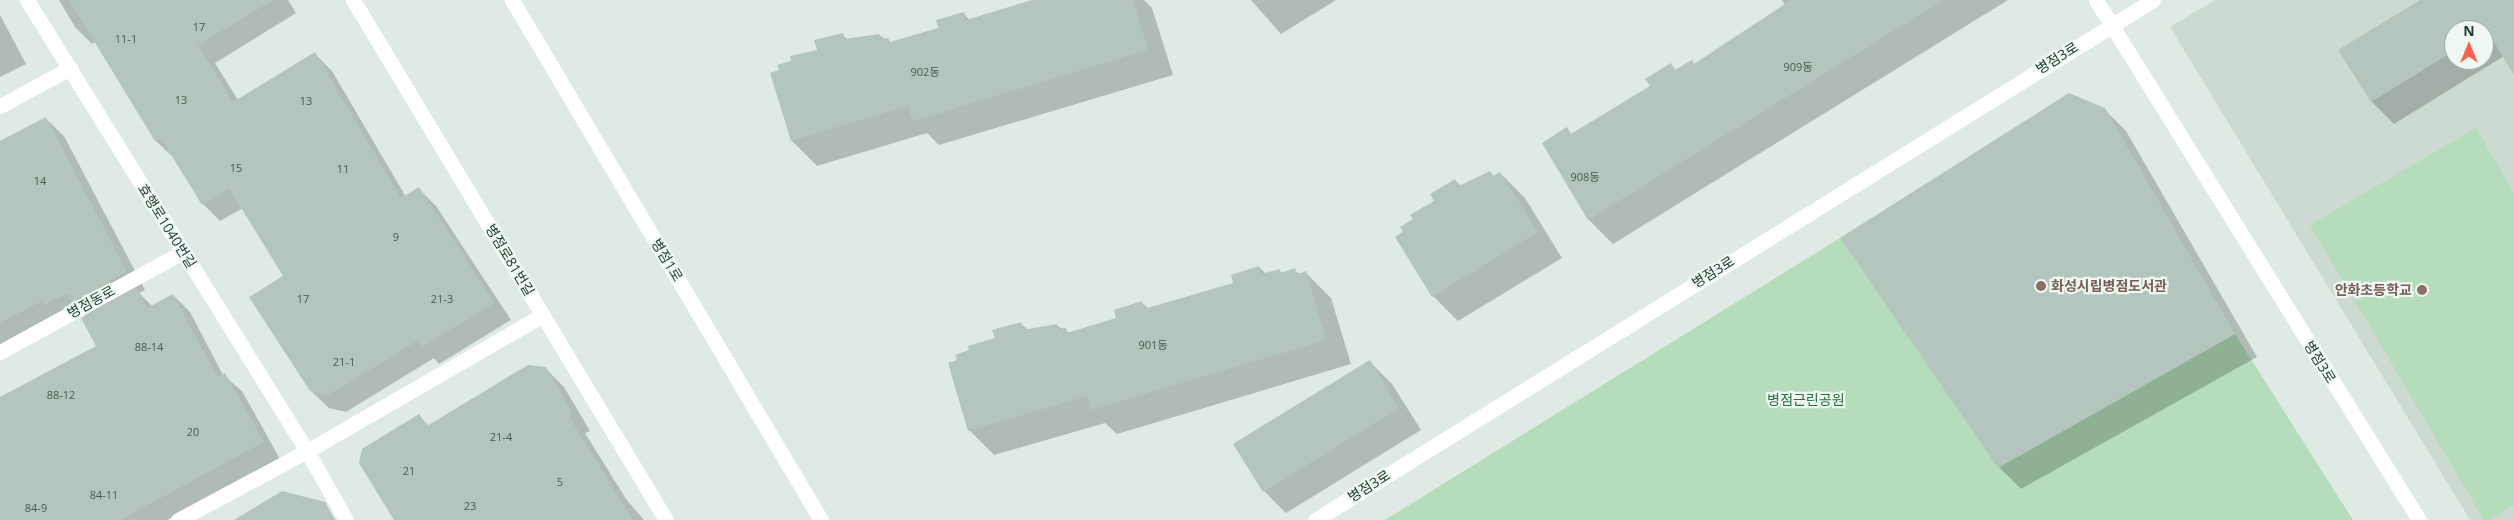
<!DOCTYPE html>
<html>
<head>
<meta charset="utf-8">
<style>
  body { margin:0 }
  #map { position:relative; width:2514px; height:520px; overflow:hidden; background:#deeae3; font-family:"Open Sans","Noto Sans KR",sans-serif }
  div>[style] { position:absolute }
  .built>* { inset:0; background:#ccdad2 }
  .green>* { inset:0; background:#b5ddbb }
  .shadow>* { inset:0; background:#0003 }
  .building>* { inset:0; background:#b3c5bc }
  .minor>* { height:15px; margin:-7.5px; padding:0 7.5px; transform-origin:7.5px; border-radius:7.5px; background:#fff }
  .tertiary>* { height:15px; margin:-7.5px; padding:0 7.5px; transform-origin:7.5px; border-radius:7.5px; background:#fff }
  .dots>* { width:14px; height:14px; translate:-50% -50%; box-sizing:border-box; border:2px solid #eef7f1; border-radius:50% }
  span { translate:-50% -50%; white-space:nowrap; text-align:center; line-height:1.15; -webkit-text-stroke:4.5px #eef7f1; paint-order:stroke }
  .number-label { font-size:11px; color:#445d52 }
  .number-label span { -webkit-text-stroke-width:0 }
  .street-label { font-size:14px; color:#1f3a2f }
  .education-label { font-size:14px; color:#785e54; font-weight:700 }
  .left { translate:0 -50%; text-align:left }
  .right { translate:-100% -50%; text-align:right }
  .park-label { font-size:14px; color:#27733b }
  .north { position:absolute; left:2444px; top:20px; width:50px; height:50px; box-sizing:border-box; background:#eef7f1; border:1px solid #9baba3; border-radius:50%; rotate:0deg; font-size:14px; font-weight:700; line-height:20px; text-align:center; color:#1f3a2f }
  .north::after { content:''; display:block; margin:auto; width:18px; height:22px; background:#f9624d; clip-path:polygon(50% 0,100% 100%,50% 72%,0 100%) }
</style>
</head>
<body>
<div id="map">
  <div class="built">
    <i style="clip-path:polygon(evenodd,2215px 0,2514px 0,2514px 520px,2470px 520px,2170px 27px,2215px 0,2454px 30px,2484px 30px,2484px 60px,2454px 60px,2454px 30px)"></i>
  </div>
  <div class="green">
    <i style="clip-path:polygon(2476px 128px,2514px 193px,2514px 505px,2490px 520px,2484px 520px,2310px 225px)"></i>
    <i style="clip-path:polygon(1840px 238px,1998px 467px,2235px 334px,2353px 520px,1385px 520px)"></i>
  </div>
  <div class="shadow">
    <i style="clip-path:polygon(59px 0,288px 0,296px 13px,215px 63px,238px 100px,315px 54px,332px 71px,406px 197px,419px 189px,436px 206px,511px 320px,439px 364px,434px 358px,346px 412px,329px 408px,311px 391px,285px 276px,243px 208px,220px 221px,203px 204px,174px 158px,156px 141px,96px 41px,92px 44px,75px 27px)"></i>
    <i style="clip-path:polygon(1036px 0,1144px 0,1152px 8px,1173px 75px,939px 145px,927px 133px,817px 166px,792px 141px,842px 34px,848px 40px,879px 35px,892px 43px,940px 29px,964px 14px,970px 20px)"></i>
    <i style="clip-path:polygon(1251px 0,1336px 0,1281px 34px)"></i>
    <i style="clip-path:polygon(1782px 0,2008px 0,1613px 244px,1588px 219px,1566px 129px,1573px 135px,1652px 86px,1671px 65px,1677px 71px,1694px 65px,1785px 5px)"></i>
    <i style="clip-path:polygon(evenodd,2422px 0,2514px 0,2514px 72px,2504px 56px,2394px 124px,2372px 102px,2340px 50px,2422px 0,2454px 30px,2484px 30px,2484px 60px,2454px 60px,2454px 30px)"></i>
    <i style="clip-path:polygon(0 15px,26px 64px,0 77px)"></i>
    <i style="clip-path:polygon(2104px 109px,2126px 131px,2257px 357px,2021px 489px,1999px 467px)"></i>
    <i style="clip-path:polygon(45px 118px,64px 136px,145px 290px,139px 293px,152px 306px,173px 295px,190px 312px,223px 375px,242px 391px,280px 459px,167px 520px,0 520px,0 398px,97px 347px,84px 312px,0 351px,0 142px)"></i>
    <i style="clip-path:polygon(1490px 172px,1494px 177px,1500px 173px,1525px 198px,1562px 258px,1458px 321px,1433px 296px,1397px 237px,1455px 180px,1461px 186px)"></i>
    <i style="clip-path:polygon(1259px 267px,1266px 274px,1279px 270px,1283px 274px,1295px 270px,1300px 275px,1306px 273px,1331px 298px,1351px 364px,1117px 434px,1105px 423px,994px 455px,969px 430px,959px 361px,1020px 323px,1028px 330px,1056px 325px,1070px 333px,1118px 319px,1142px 303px,1149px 309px,1235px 284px)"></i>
    <i style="clip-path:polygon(1369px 361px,1392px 384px,1421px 430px,1286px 513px,1264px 491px)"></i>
    <i style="clip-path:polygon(545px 368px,564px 387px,590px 431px,585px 433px,626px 499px,644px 520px,396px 520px,419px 416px,429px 426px)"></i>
  </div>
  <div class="building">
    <i style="clip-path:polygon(69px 0,273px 0,198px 45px,233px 102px,315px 52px,401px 198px,419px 187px,495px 303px,421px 347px,417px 341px,328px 395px,310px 391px,249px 297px,283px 276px,229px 188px,202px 205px,161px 138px,155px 141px)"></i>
    <i style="clip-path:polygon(1032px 0,1133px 0,1148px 50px,913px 121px,908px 106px,791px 141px,770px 73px,779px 70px,777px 65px,791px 61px,790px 56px,817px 50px,814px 40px,843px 33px,845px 39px,879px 34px,881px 40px,888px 38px,890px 42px,938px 28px,936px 20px,964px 12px,966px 20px)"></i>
    <i style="clip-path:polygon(1791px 0,1943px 0,1588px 220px,1542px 143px,1567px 127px,1571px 134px,1650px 86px,1645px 79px,1671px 63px,1675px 70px,1692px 60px,1694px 64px)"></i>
    <i style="clip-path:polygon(2420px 0,2514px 0,2514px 75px,2487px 31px,2454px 30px,2454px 51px,2371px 102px,2338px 50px)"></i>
    <i style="clip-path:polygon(2069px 93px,2105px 108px,2235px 334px,1998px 468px,1840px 238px)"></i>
    <i style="clip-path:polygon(46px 117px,127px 272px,72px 302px,68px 293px,44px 305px,42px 301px,0 323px,0 141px)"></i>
    <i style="clip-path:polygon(1490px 171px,1493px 176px,1500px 172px,1538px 232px,1432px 297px,1395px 237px,1403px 232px,1400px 227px,1413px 219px,1410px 215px,1434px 201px,1430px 194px,1455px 179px,1459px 186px)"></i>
    <i style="clip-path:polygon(1259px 266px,1261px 274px,1280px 269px,1281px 273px,1295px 268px,1297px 274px,1306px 271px,1326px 340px,1091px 410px,1087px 396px,968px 431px,948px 363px,957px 360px,955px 355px,969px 350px,968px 346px,995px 338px,992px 330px,1021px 322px,1023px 330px,1057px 324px,1059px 329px,1066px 328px,1067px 333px,1116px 318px,1114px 310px,1142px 301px,1144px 309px,1233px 283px,1231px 275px)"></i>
    <i style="clip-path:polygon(136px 288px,147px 308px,173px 294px,217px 377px,225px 373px,264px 442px,120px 520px,0 520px,0 397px,96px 346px,81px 318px)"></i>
    <i style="clip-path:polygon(1370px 360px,1399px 408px,1263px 492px,1233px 444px)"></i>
    <i style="clip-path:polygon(528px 365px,546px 367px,572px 412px,568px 415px,633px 520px,394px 520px,359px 463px,362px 449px,419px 414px,427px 426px)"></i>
    <i style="clip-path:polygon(282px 491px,325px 502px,335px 520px,234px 520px)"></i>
  </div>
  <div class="minor">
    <i style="left:27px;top:0;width:531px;rotate:58.17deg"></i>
    <i style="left:307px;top:451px;width:79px;rotate:60.5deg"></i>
    <i style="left:353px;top:0;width:607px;rotate:58.96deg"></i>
    <i style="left:0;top:106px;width:80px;rotate:-28.5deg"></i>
    <i style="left:0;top:352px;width:209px;rotate:-28.7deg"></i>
    <i style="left:178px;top:520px;width:146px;rotate:-28.1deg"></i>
    <i style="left:307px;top:451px;width:272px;rotate:-30deg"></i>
  </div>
  <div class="tertiary">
    <i style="left:512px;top:0;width:605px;rotate:59.28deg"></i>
    <i style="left:2096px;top:0;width:612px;rotate:58.15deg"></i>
    <i style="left:1315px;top:520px;width:986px;rotate:-31.82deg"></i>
  </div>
  <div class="dots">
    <i style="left:2041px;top:286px;background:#8d6e63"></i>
    <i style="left:2422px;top:290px;background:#8d6e63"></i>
  </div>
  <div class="number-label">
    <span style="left:199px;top:27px">17</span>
    <span style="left:126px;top:39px">11-1</span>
    <span style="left:1798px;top:67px">909동</span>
    <span style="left:925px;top:72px">902동</span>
    <span style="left:181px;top:100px">13</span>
    <span style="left:306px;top:101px">13</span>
    <span style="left:236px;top:168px">15</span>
    <span style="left:343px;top:169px">11</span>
    <span style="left:1585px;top:177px">908동</span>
    <span style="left:40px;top:181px">14</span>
    <span style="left:396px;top:237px">9</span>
    <span style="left:303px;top:299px">17</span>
    <span style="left:442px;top:299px">21-3</span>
    <span style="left:1153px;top:345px">901동</span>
    <span style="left:149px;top:347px">88-14</span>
    <span style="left:344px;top:362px">21-1</span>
    <span style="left:61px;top:395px">88-12</span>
    <span style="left:193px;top:432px">20</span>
    <span style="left:501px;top:437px">21-4</span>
    <span style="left:409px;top:471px">21</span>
    <span style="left:560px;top:482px">5</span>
    <span style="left:104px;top:495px">84-11</span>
    <span style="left:470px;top:506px">23</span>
    <span style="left:36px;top:508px">84-9</span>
  </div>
  <div class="street-label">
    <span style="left:2057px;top:58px;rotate:-32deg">병점3로</span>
    <span style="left:167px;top:226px;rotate:58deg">효행로1040번길</span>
    <span style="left:510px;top:260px;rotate:59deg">병점로81번길</span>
    <span style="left:667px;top:260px;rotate:59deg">병점1로</span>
    <span style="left:1713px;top:272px;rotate:-32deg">병점3로</span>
    <span style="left:91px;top:302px;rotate:-29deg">병점동로</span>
    <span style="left:2320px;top:362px;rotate:58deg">병점3로</span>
    <span style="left:1369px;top:486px;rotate:-32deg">병점3로</span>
  </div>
  <div class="education-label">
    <span class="left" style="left:2051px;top:286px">화성시립병점도서관</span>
    <span class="right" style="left:2412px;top:290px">안화초등학교</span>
  </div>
  <div class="park-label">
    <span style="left:1806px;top:400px">병점근린공원</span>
  </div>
  <div class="north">N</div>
</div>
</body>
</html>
